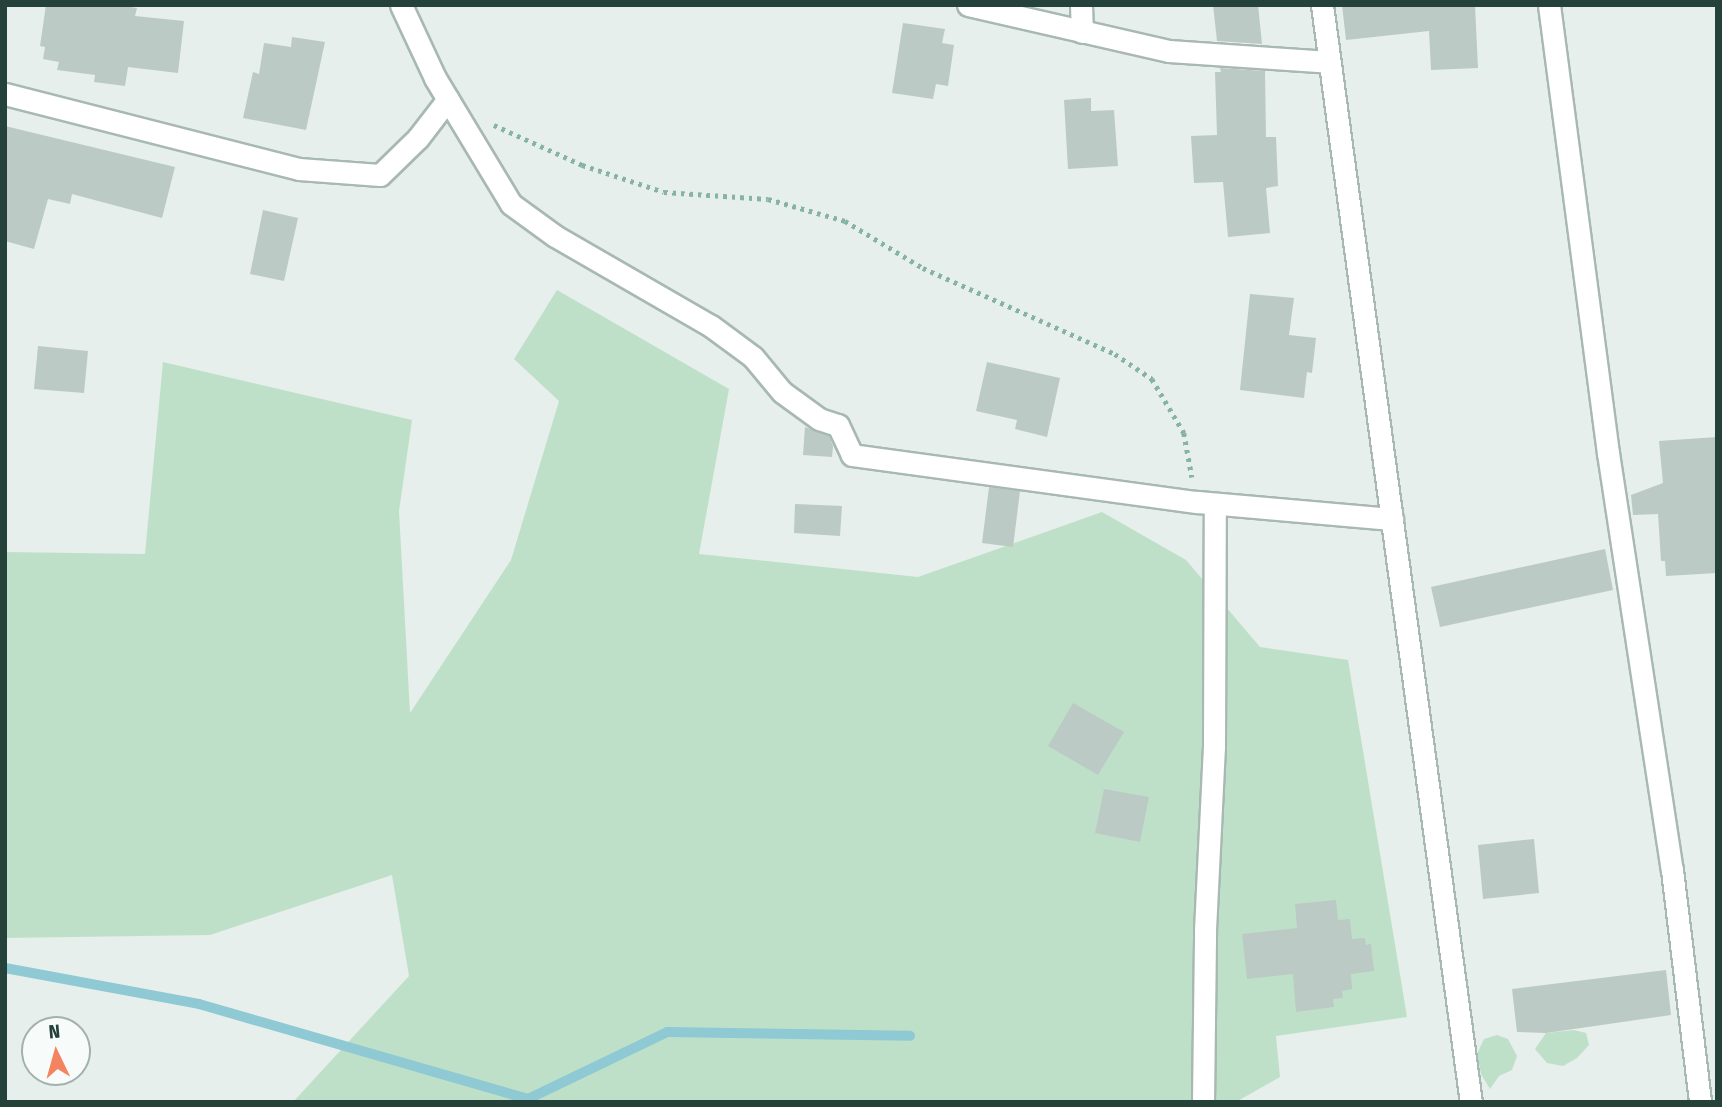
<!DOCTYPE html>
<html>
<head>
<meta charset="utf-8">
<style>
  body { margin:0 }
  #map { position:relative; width:1722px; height:1107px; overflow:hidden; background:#e6efeb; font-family:"Fira Sans Condensed",sans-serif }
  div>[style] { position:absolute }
  .green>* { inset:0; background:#bfe0c8 }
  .stream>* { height:10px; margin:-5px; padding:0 5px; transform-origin:5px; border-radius:5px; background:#8ec9d4 }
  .building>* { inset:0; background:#bbcac4 }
  .path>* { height:4.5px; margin-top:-2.25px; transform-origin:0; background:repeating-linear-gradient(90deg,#86b3a5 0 3.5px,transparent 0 8.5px) }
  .roads { filter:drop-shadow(2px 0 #a8b8b2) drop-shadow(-2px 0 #a8b8b2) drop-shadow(0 2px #a8b8b2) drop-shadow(0 -2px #a8b8b2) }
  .minor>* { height:21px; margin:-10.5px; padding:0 10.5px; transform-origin:10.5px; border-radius:10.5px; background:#fff }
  span { translate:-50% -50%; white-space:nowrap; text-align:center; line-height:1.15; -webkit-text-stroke:5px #f7fbf9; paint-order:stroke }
  .frame { position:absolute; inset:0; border:7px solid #24423a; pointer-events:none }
  .north { position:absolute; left:21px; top:1016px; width:70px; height:70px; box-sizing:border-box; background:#f7fbf9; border:2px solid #a3b1ad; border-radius:50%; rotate:355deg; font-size:19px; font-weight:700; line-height:28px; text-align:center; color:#24423a }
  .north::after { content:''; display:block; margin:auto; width:24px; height:32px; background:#f4845f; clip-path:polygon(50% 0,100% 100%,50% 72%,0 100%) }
</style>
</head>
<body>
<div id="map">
  <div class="green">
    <i style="clip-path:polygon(557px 290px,729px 389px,699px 554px,918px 577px,1102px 512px,1186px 560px,1260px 647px,1348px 660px,1407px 1017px,1276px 1036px,1280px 1077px,1236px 1102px,293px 1102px,409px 976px,392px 875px,210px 935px,5px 938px,5px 552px,145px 554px,163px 362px,412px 420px,399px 511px,410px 713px,511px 560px,559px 401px,514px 359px)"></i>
    <i style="clip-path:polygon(1574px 1030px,1586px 1033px,1589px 1045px,1577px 1058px,1563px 1066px,1547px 1063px,1535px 1049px,1546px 1033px)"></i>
    <i style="clip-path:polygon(1497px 1035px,1508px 1039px,1517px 1056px,1512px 1070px,1499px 1076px,1490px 1089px,1481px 1074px,1477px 1054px,1484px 1039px)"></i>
  </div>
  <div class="stream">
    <i style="left:5px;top:968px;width:197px;rotate:10.5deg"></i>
    <i style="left:199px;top:1004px;width:342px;rotate:16.1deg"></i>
    <i style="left:528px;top:1099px;width:154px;rotate:-25.7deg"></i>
    <i style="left:667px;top:1032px;width:243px;rotate:0.9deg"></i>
  </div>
  <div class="building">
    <i style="clip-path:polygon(46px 5px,117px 5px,137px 8px,135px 16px,184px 21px,178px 73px,128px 67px,125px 86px,94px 82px,95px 75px,57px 70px,59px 62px,43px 59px,45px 47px,40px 46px)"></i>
    <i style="clip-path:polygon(1213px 5px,1258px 5px,1262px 44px,1217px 41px)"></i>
    <i style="clip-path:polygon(1342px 5px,1475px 5px,1478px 68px,1431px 70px,1429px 31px,1346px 40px)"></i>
    <i style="clip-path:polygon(903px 23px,945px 29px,942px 43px,954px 45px,948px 86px,936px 84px,933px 99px,892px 93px)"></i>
    <i style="clip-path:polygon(292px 37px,325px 42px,306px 130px,243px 118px,253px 72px,259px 74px,264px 43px,291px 47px)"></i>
    <i style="clip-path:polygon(1220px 68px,1265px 71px,1266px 137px,1276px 137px,1278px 186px,1266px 188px,1270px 233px,1228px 237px,1223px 182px,1194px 183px,1191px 136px,1217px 135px,1215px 72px,1221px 72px)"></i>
    <i style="clip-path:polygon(1091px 98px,1091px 111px,1114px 110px,1118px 166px,1068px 169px,1064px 100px)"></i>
    <i style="clip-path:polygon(5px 126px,175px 167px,162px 218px,72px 194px,70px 204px,48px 199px,34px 249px,5px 241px)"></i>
    <i style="clip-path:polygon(263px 210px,298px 218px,284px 281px,250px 274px)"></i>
    <i style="clip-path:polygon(1250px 294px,1294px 298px,1289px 335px,1316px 338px,1312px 373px,1307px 372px,1304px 398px,1240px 390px)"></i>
    <i style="clip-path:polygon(38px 346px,88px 351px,84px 393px,34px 389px)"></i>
    <i style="clip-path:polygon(987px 362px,1060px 378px,1047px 437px,1015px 429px,1017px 420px,976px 411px)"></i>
    <i style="clip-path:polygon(805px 427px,829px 436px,833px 446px,832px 457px,803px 455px)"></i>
    <i style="clip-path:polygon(1717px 437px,1717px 573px,1666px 576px,1665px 561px,1661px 561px,1658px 514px,1633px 515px,1631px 495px,1663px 483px,1659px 441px)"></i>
    <i style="clip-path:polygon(989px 487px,1020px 491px,1013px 547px,982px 543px)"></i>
    <i style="clip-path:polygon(795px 504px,842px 506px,840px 536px,794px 533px)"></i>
    <i style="clip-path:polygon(1605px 549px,1613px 590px,1440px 627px,1431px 587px)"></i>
    <i style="clip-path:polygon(1073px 703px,1124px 732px,1098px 775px,1048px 746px)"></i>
    <i style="clip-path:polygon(1104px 789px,1149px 797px,1140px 842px,1095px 833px)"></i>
    <i style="clip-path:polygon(1534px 839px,1539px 893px,1483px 899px,1478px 845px)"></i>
    <i style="clip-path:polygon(1336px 900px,1338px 920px,1350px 919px,1352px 939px,1365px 938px,1366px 945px,1371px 944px,1374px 971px,1351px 974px,1352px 989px,1342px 991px,1343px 998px,1333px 999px,1334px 1007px,1296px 1012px,1293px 974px,1247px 979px,1242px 934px,1297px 928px,1295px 904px)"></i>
    <i style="clip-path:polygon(1666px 970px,1671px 1015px,1546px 1033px,1517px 1032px,1512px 989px)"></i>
  </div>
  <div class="path">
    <i style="left:494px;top:125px;width:97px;rotate:24.4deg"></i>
    <i style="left:582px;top:165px;width:86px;rotate:18.2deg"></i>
    <i style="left:664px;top:192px;width:104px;rotate:3.9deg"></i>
    <i style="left:768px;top:199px;width:80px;rotate:15.9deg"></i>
    <i style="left:845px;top:221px;width:91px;rotate:31.1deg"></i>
    <i style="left:923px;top:268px;width:210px;rotate:24.1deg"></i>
    <i style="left:1115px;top:354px;width:45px;rotate:34deg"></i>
    <i style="left:1152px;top:379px;width:63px;rotate:59.3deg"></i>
    <i style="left:1184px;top:433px;width:45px;rotate:79.7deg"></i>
  </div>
  <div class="roads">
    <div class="minor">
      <i style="left:401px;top:5px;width:81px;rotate:65deg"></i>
      <i style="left:435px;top:78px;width:147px;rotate:58.9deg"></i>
      <i style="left:511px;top:204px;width:54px;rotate:36deg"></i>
      <i style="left:555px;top:236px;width:180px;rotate:30deg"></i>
      <i style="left:711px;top:326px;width:52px;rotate:36.4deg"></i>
      <i style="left:753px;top:357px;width:45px;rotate:50.4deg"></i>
      <i style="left:782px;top:392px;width:46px;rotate:36.1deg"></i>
      <i style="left:819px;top:419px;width:20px;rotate:18deg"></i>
      <i style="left:838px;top:425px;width:33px;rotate:65deg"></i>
      <i style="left:852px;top:455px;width:348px;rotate:7.8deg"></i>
      <i style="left:1197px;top:502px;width:196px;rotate:5deg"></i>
      <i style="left:968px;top:5px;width:206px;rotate:12.9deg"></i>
      <i style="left:1169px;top:51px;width:160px;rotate:3.9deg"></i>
      <i style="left:1081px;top:5px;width:27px;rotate:88deg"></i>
      <i style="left:1322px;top:5px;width:1107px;rotate:82.27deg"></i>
      <i style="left:1549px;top:5px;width:452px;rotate:82.5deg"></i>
      <i style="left:1608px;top:453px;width:422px;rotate:81.3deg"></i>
      <i style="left:1672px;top:870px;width:234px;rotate:83.1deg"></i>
      <i style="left:5px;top:94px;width:303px;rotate:14.3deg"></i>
      <i style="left:299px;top:169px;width:81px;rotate:4.2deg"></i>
      <i style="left:380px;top:175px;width:53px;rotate:-44.2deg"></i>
      <i style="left:418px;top:138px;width:49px;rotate:-52.4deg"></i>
      <i style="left:1203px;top:1102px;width:172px;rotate:-89.3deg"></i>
      <i style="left:1205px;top:930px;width:183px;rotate:-87.2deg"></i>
      <i style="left:1214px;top:747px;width:243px;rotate:-89.8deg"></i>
    </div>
  </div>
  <div class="frame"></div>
  <div class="north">N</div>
</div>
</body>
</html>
